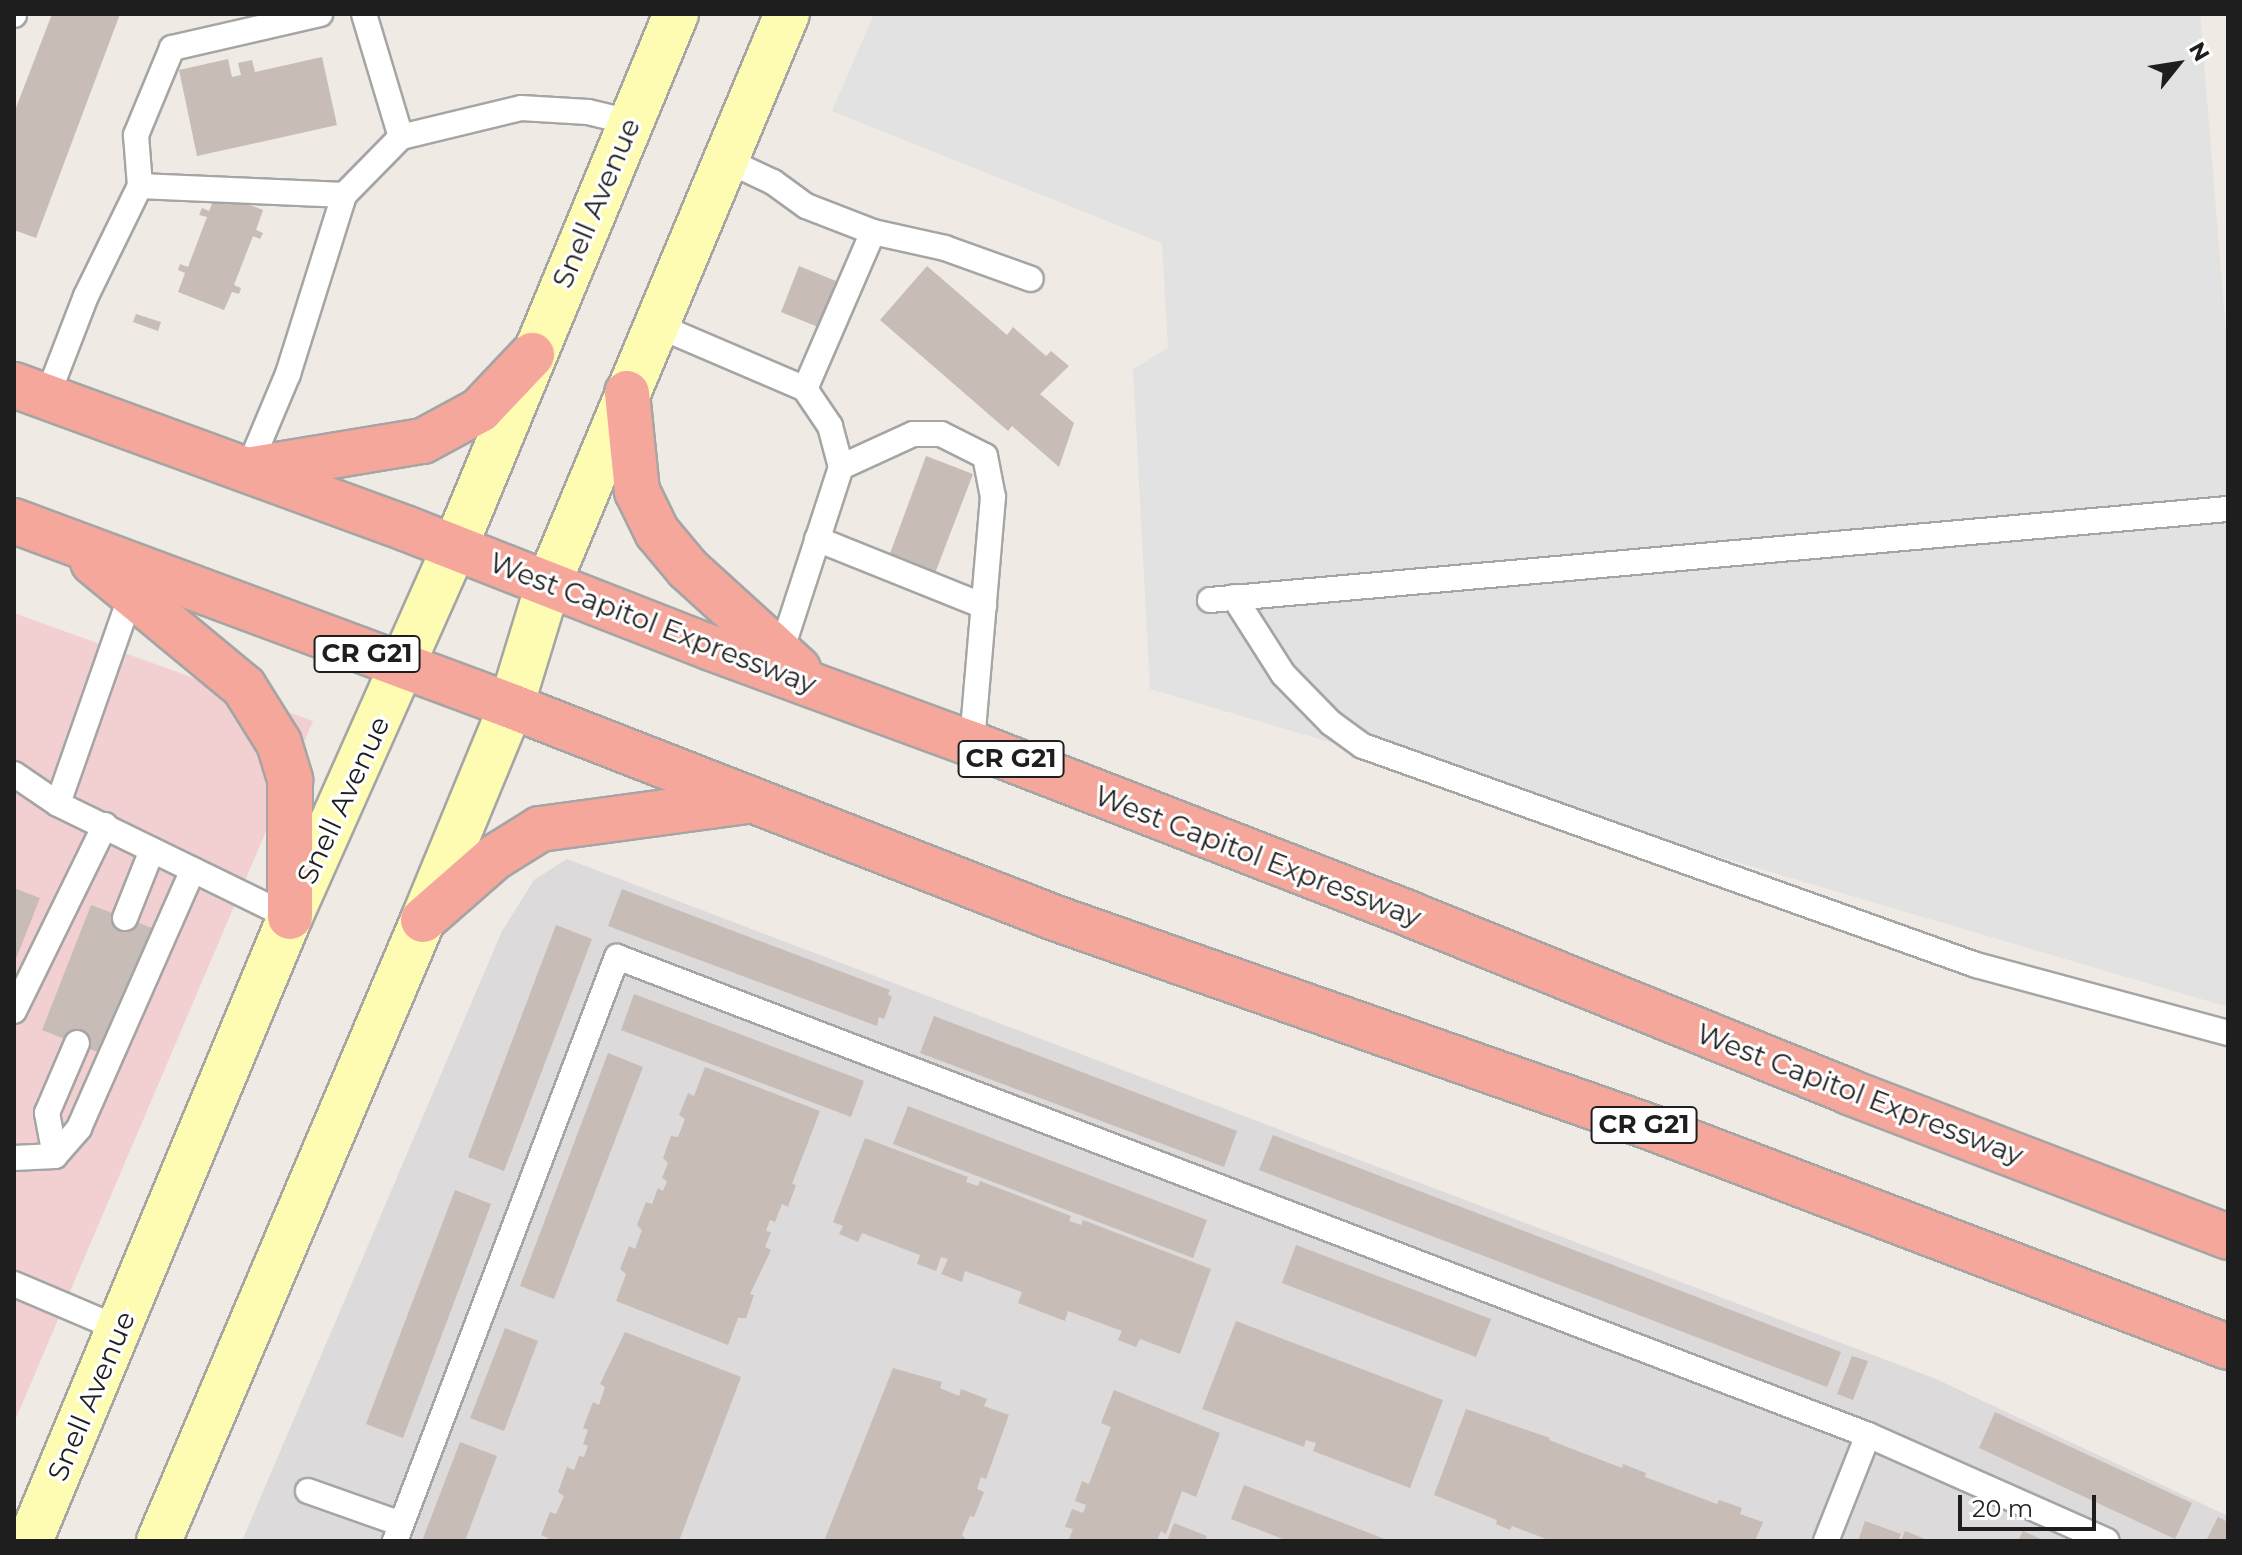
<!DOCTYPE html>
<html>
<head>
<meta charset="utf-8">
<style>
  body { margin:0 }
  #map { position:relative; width:2242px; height:1555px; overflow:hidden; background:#efeae3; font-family:Montserrat,sans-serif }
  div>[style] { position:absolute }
  .residential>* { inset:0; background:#dcdada }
  .commercial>* { inset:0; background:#f2d0d2 }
  .parking>* { inset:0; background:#e2e2e2 }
  .building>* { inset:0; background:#c8bcb6 }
  .roads { filter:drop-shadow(2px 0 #a5a5a5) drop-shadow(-2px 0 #a5a5a5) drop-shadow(0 2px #a5a5a5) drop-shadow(0 -2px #a5a5a5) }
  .service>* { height:24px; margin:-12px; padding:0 12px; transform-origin:12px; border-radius:12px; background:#fff }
  .secondary>* { height:44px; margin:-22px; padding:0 22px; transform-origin:22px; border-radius:22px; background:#fefcb2 }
  .trunk>* { height:44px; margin:-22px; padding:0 22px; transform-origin:22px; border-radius:22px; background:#f6a79c }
  span { translate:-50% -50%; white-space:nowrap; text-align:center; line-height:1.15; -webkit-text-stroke:6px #fff; paint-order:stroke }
  .shield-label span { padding:2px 6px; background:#fff; border:2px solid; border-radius:6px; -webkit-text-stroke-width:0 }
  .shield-label { font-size:26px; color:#1e1e1e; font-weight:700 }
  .street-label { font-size:28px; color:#1e1e1e }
  .frame { position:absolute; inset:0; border:16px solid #1e1e1e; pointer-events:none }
  .north { position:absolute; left:2138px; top:24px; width:80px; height:80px; -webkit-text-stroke:6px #fff; paint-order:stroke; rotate:60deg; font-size:22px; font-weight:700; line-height:32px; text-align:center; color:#1e1e1e }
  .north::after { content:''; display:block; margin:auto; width:28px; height:36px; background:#1e1e1e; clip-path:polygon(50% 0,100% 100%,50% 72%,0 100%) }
  .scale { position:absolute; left:1958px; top:1495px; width:138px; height:36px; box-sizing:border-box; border:4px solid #1e1e1e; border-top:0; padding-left:10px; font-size:24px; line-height:28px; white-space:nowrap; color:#1e1e1e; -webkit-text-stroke:6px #fff; paint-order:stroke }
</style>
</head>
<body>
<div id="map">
  <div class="residential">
    <i style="clip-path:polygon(567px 859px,1936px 1379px,2228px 1516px,2228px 1541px,242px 1541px,502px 931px,534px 880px)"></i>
  </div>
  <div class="commercial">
    <i style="clip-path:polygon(14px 613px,313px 721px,14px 1423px)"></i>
  </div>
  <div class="parking">
    <i style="clip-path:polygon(874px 14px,2200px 14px,2228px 356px,2228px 1007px,1150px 689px,1133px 369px,1168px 348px,1162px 243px,832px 111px)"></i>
  </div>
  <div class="building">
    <i style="clip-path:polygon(52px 14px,120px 14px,36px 238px,14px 230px,14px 113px)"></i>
    <i style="clip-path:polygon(322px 57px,337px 125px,197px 156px,179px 70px,228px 59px,232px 77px,241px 75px,238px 63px,252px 60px,255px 72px)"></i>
    <i style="clip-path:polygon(217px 192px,263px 210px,256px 230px,263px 233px,260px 239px,253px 236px,234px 285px,241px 288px,239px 294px,232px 292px,224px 310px,178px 292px,185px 273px,178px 270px,180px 264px,188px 267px,207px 217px,199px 215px,202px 208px,209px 211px)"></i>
    <i style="clip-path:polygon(799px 266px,836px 281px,818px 327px,781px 312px)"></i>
    <i style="clip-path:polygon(927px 266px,1007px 335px,1013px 327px,1046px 356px,1051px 351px,1069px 366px,1040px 394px,1074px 423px,1059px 467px,1012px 426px,1008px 431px,880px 320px)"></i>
    <i style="clip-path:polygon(136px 314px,161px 322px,158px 331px,133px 322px)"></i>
    <i style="clip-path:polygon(926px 456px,973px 474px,934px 576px,888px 559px)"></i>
    <i style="clip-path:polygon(14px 888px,40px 898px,14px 964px)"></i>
    <i style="clip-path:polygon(622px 889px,890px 990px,888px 994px,892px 997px,884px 1019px,879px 1017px,877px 1026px,608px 926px)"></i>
    <i style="clip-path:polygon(91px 905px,152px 928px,102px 1054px,42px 1030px)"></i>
    <i style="clip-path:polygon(556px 925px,592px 939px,504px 1171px,468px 1157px)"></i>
    <i style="clip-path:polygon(634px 994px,864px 1081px,851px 1117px,621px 1030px)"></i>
    <i style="clip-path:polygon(934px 1016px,1237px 1131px,1224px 1167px,920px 1053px)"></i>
    <i style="clip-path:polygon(608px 1053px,643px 1067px,554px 1299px,520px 1286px)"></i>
    <i style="clip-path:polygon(705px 1067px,820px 1111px,792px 1184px,796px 1185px,788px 1207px,782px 1204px,775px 1222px,770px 1220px,766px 1231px,771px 1232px,765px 1247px,771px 1250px,750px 1294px,754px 1295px,746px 1318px,738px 1318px,728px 1345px,616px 1301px,626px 1274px,620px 1269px,629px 1246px,635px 1249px,642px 1230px,637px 1225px,646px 1202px,652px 1204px,658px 1188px,663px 1191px,667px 1181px,662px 1178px,668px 1163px,663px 1158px,671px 1136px,678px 1137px,685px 1119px,679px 1115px,688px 1093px,694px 1096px)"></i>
    <i style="clip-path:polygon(908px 1106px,1207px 1220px,1193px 1258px,893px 1144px)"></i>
    <i style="clip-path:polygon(1273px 1135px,1841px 1352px,1827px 1387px,1259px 1170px)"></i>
    <i style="clip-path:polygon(865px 1138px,968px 1177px,966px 1182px,978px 1186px,980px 1181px,1071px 1216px,1069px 1221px,1081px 1225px,1083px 1220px,1211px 1269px,1180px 1354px,1140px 1339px,1136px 1347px,1118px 1340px,1122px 1331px,1068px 1311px,1065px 1321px,1018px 1303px,1022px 1292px,965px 1271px,962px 1282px,941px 1274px,948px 1259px,941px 1257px,936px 1271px,917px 1264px,920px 1255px,862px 1233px,858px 1242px,839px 1234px,843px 1226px,833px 1222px)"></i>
    <i style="clip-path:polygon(455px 1190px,491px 1204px,403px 1438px,366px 1424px)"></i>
    <i style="clip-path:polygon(1296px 1245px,1491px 1319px,1476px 1357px,1282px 1283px)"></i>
    <i style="clip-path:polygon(1236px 1321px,1443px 1400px,1410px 1488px,1313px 1451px,1316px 1443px,1306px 1440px,1304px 1447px,1202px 1409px)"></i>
    <i style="clip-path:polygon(505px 1328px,538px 1341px,504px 1431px,470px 1418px)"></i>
    <i style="clip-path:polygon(625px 1332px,741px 1377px,679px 1541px,547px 1541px,548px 1538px,541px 1535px,550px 1512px,556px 1514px,564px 1496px,558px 1492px,567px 1467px,574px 1470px,579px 1456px,584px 1457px,588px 1446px,583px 1444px,588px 1430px,583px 1428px,593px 1402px,599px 1405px,605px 1387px,600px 1384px)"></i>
    <i style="clip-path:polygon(1852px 1356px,1868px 1361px,1853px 1400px,1837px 1394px)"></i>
    <i style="clip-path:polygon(893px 1368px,942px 1382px,940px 1388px,959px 1396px,961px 1389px,987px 1399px,984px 1406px,1009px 1415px,986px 1479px,981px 1477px,977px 1489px,984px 1492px,974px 1517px,970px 1516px,962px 1535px,968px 1541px,824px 1541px)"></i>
    <i style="clip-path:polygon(1114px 1390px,1220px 1433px,1196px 1497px,1182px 1491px,1166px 1534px,1161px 1531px,1157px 1541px,1068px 1541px,1073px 1529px,1065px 1527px,1072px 1509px,1083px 1513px,1086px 1505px,1075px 1501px,1082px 1481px,1089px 1484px,1111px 1427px,1101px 1423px)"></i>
    <i style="clip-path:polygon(1466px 1409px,1550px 1438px,1549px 1440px,1622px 1468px,1623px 1464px,1646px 1473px,1645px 1477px,1717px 1504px,1719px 1500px,1742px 1508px,1740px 1514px,1763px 1522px,1755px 1541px,1551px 1541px,1512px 1526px,1510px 1530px,1496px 1524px,1497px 1520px,1434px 1495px)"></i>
    <i style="clip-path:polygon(1995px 1412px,2192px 1503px,2175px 1539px,1979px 1448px)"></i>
    <i style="clip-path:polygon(460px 1442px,497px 1456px,465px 1541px,422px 1541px)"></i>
    <i style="clip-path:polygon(1244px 1485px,1390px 1541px,1288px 1541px,1231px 1519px)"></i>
    <i style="clip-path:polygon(2218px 1517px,2228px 1522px,2228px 1541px,2206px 1541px)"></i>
    <i style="clip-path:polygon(1865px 1521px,1901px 1534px,1898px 1541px,1858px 1541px)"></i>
    <i style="clip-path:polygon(1174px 1523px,1207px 1536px,1205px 1541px,1167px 1541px)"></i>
    <i style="clip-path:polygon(1905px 1531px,1930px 1541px,1901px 1541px)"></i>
    <i style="clip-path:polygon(2023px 1531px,2045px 1541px,2018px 1541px)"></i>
  </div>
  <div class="roads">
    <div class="service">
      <i style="left:364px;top:14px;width:128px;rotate:73.3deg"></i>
      <i style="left:401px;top:137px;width:123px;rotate:-13.6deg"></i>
      <i style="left:521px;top:108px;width:67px;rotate:3.4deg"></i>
      <i style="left:588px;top:112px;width:43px;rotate:13.4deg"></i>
      <i style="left:14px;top:15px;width:1px;rotate:-90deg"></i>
      <i style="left:726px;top:160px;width:52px;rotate:25.1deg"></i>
      <i style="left:773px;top:182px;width:41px;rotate:36deg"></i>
      <i style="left:806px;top:206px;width:72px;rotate:21.2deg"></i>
      <i style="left:873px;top:232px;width:74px;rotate:12.5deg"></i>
      <i style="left:945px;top:248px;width:91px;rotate:19.8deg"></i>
      <i style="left:140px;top:186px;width:204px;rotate:2.5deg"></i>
      <i style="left:656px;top:325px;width:162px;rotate:23.2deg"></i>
      <i style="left:805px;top:389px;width:45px;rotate:56deg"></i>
      <i style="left:830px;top:426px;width:42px;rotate:75deg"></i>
      <i style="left:841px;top:467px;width:198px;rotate:108deg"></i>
      <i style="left:805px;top:389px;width:171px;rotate:-66.6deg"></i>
      <i style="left:47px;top:397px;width:108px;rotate:-68.9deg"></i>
      <i style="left:86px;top:296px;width:123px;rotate:-63.9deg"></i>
      <i style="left:140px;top:186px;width:51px;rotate:-94.5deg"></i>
      <i style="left:136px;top:135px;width:94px;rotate:-67.5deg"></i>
      <i style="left:172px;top:48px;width:152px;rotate:-12.9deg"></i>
      <i style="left:841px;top:467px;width:79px;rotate:-24.6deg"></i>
      <i style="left:913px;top:434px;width:28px"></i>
      <i style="left:941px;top:434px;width:49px;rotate:26.6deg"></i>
      <i style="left:985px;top:456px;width:42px;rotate:79deg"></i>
      <i style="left:993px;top:497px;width:248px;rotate:94.9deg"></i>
      <i style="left:248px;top:469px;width:103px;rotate:-67.2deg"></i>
      <i style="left:288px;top:374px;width:188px;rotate:-72.6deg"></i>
      <i style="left:344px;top:195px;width:81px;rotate:-45.5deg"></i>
      <i style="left:817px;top:539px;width:180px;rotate:21.9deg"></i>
      <i style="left:131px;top:595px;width:221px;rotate:109.3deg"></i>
      <i style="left:58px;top:804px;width:258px;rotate:26deg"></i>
      <i style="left:1234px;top:597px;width:91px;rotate:57.5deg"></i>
      <i style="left:1283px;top:674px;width:69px;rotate:45.6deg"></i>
      <i style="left:1331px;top:723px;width:39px;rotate:36deg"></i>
      <i style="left:1363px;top:746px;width:651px;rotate:19.66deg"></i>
      <i style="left:1976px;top:965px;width:261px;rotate:15.1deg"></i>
      <i style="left:1210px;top:600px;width:1022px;rotate:-5.11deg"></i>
      <i style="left:14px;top:774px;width:53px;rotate:34.3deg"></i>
      <i style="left:125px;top:918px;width:73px;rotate:-68.3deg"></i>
      <i style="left:14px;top:1011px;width:207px;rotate:-63.9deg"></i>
      <i style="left:55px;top:1156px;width:44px;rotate:-100.5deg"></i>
      <i style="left:47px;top:1113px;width:76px;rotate:-66.8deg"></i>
      <i style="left:14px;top:1158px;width:41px;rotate:-2.8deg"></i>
      <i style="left:55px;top:1156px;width:37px;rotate:-49deg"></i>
      <i style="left:79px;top:1128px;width:282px;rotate:-66.2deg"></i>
      <i style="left:14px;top:1284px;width:115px;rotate:23deg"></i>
      <i style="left:308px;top:1491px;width:99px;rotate:19.5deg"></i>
      <i style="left:395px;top:1541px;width:625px;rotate:-69.19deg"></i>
      <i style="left:617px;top:957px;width:1339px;rotate:20.91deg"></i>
      <i style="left:1868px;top:1435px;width:261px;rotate:23.9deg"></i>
      <i style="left:1826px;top:1541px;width:114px;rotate:-68.4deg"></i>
    </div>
    <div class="secondary">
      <i style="left:30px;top:1541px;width:676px;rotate:-67.38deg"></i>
      <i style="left:290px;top:917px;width:405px;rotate:-66deg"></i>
      <i style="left:455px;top:547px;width:577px;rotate:-67.48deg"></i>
      <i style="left:159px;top:1541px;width:675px;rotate:-66.97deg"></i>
      <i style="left:423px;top:920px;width:231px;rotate:-67.6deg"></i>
      <i style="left:511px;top:706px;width:130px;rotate:-73deg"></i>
      <i style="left:549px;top:582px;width:616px;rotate:-67.27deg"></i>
    </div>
    <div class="trunk">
      <i style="left:14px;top:385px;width:416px;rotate:20.1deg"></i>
      <i style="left:405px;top:528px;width:329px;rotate:21.4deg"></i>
      <i style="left:711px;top:648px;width:278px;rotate:20.2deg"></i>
      <i style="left:972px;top:744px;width:472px;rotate:21.2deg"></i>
      <i style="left:1412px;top:915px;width:471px;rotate:22deg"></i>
      <i style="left:1849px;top:1092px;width:406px;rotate:20.9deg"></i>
      <i style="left:627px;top:393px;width:99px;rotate:84.2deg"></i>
      <i style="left:637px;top:491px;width:46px;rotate:64deg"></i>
      <i style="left:657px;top:532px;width:48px;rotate:50deg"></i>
      <i style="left:688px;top:569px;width:149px;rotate:42.3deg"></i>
      <i style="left:253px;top:469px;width:172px;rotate:-9.4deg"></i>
      <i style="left:423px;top:441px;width:65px;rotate:-28.5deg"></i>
      <i style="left:480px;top:410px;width:76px;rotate:-46.6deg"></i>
      <i style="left:14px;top:521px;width:530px;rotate:20.42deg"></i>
      <i style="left:511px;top:706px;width:584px;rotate:21.29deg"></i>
      <i style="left:1055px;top:918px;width:631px;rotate:19.35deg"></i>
      <i style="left:1650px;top:1127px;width:618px;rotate:20.84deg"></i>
      <i style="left:93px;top:562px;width:196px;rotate:39.6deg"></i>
      <i style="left:244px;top:687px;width:66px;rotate:58deg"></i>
      <i style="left:279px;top:743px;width:39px;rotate:73deg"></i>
      <i style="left:290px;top:780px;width:137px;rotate:90deg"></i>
      <i style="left:423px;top:920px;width:96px;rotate:-41.2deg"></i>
      <i style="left:495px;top:857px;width:53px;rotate:-31.9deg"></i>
      <i style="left:540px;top:829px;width:209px;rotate:-7.7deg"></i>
    </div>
  </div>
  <div class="shield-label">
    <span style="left:367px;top:654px">CR G21</span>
    <span style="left:1011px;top:759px">CR G21</span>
    <span style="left:1644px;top:1125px">CR G21</span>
  </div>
  <div class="street-label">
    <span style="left:596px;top:203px;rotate:-67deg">Snell Avenue</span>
    <span style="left:653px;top:623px;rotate:21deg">West Capitol Expressway</span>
    <span style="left:343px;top:800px;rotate:-65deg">Snell Avenue</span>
    <span style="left:1258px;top:856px;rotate:21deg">West Capitol Expressway</span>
    <span style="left:1860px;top:1094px;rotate:21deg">West Capitol Expressway</span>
    <span style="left:91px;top:1396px;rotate:-67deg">Snell Avenue</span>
  </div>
  <div class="frame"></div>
  <div class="north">N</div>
  <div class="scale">20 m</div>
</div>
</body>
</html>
